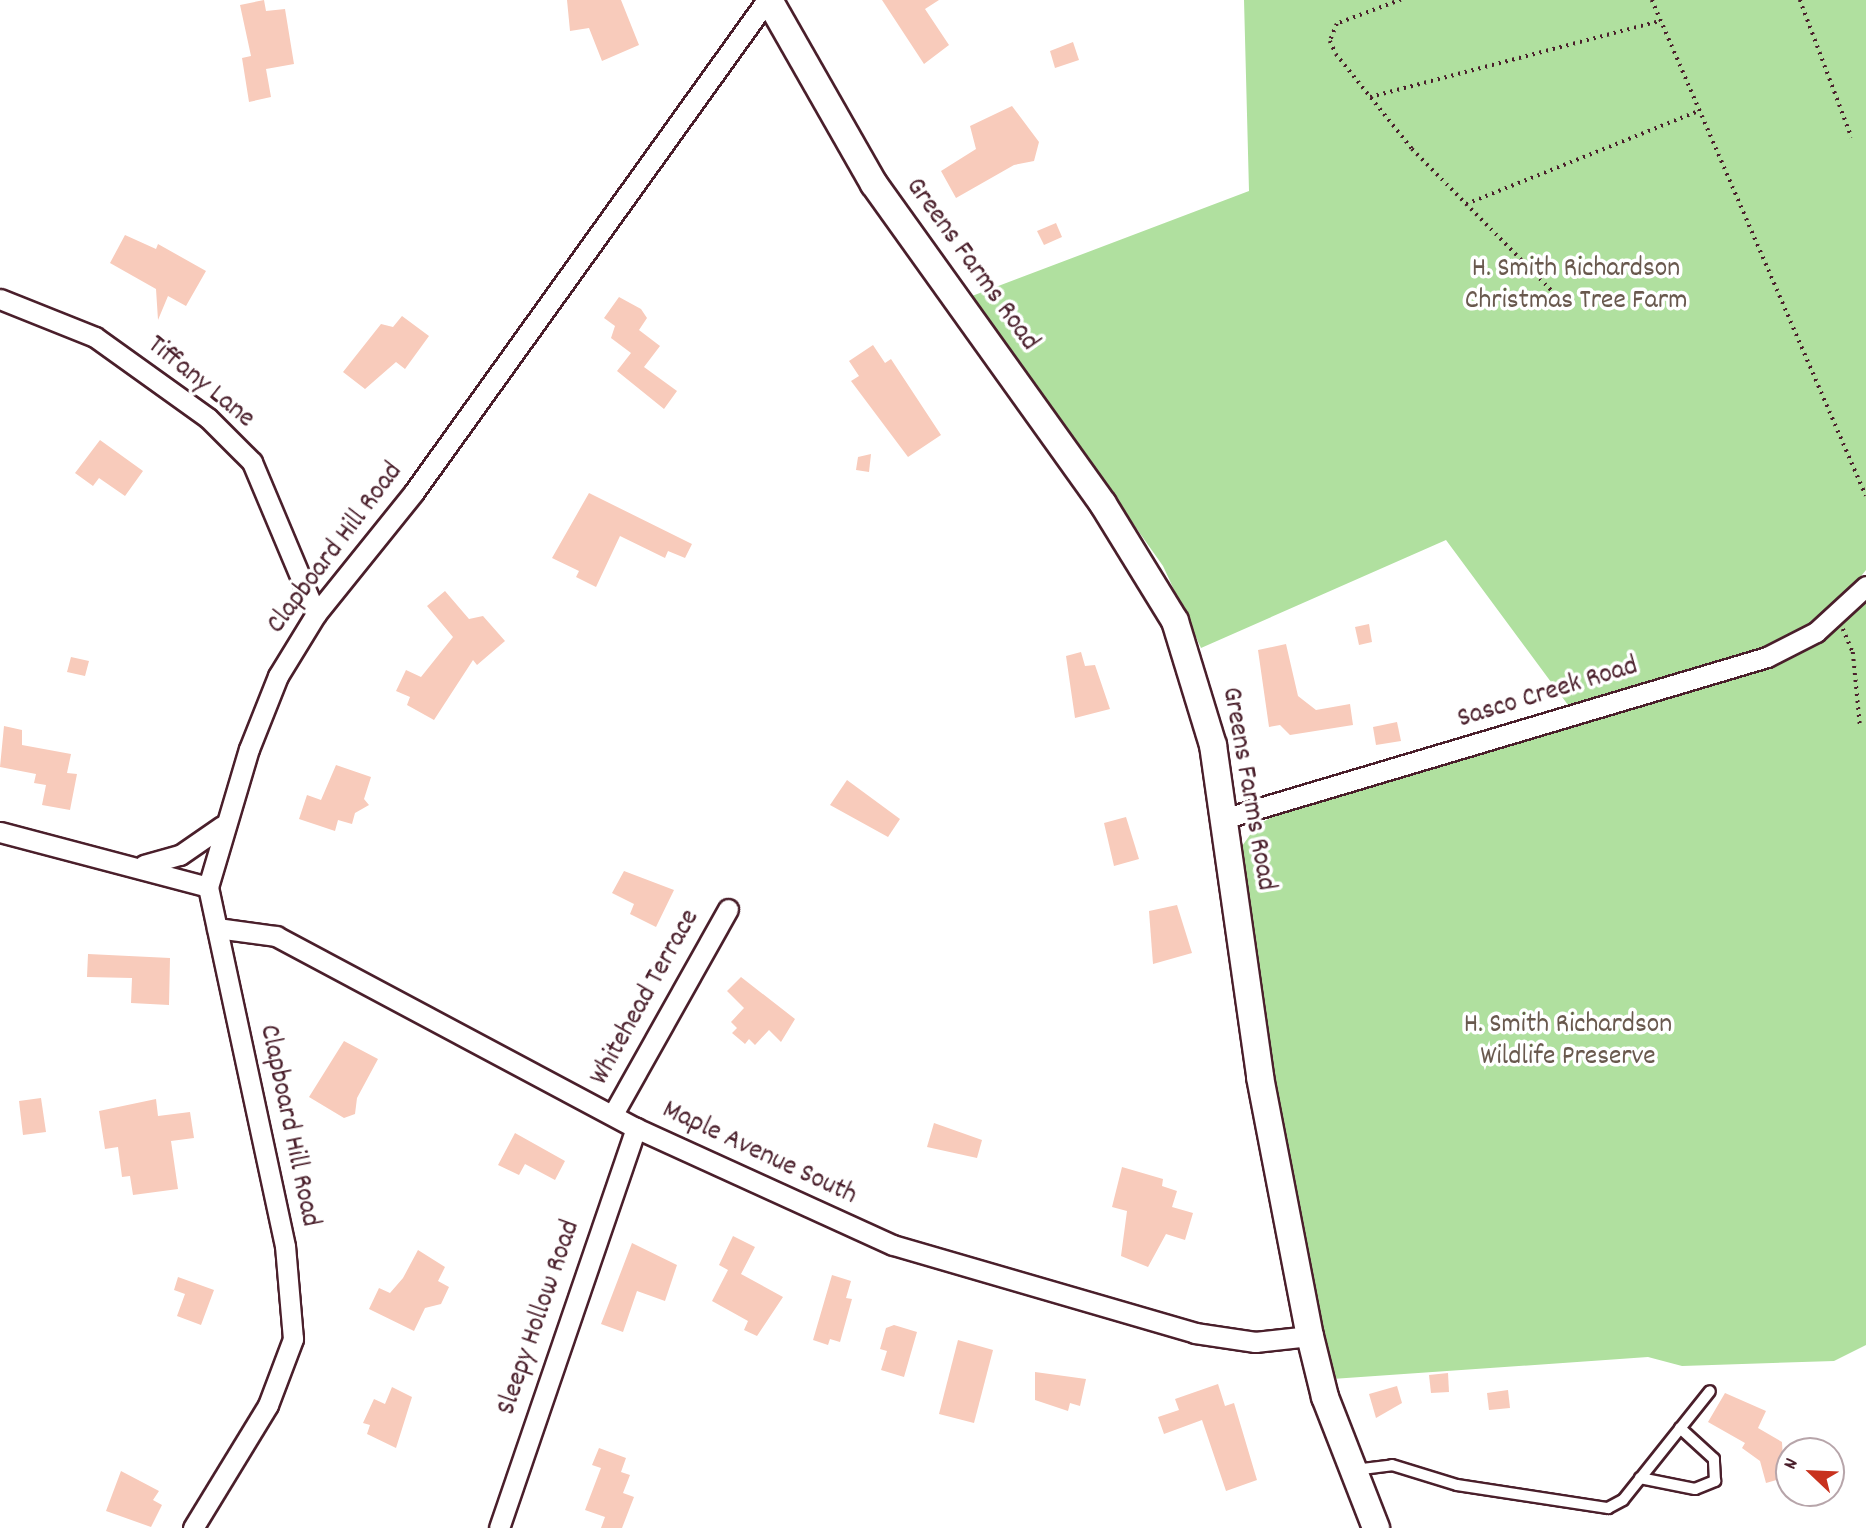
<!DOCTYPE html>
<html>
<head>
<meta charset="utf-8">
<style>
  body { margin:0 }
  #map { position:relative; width:1866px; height:1528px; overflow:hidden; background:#fff; font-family:Dekko,sans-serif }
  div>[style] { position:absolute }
  .green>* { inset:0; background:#b0e09f }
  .building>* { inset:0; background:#f8cbbb }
  .path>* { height:3.5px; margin-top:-1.75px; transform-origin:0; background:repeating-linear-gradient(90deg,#4a1f2b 0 2px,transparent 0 7px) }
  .roads { filter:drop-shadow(2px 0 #4a1f2b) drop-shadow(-2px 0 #4a1f2b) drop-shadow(0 2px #4a1f2b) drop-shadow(0 -2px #4a1f2b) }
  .lane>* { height:10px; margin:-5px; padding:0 5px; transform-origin:5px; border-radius:5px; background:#fff }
  .street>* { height:19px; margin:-9.5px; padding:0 9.5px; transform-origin:9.5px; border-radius:9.5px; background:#fff }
  .secondary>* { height:26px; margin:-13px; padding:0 13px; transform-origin:13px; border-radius:13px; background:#fff }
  span { translate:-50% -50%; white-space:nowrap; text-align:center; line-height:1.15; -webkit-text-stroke:7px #fff; paint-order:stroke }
  .street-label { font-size:28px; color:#4a1f2b }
  .park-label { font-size:28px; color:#69594e }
  .north { position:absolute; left:1775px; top:1437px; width:70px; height:70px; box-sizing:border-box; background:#fff; border:2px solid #b7a5aa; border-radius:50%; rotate:293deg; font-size:19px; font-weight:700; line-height:28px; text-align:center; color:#4a1f2b }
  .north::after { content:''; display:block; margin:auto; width:24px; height:32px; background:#c8321e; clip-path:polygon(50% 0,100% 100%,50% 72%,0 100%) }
</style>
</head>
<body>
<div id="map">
  <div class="green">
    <i style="clip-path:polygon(1244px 0,1866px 0,1866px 570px,1849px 591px,1783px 643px,1568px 705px,1446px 540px,1201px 648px,1163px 566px,972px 296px,1249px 191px)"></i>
    <i style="clip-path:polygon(1866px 603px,1866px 1345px,1834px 1361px,1682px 1366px,1648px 1357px,1332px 1379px,1271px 1078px,1240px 849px,1257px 825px,1282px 812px,1744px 674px,1823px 639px)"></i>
  </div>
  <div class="building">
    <i style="clip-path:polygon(264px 0,266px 11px,285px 9px,294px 64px,266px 69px,271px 97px,249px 102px,242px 58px,251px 56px,240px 5px)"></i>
    <i style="clip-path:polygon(567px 0,621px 0,639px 45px,602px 61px,589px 28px,570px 31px)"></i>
    <i style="clip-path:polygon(882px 0,939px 0,925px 9px,949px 45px,924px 64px)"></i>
    <i style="clip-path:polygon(1073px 42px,1079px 60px,1055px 68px,1050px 51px)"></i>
    <i style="clip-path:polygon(1012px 106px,1039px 142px,1034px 161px,1014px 165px,956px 198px,941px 171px,976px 149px,970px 126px)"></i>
    <i style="clip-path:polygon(1056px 223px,1062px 237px,1044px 245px,1037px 231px)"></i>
    <i style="clip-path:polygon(125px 235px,156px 249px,158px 244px,206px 271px,186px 306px,168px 296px,158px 320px,156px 289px,110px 263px)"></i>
    <i style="clip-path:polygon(619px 297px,641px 309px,647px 318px,639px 330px,660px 346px,644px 367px,677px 391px,664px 409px,617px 371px,631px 353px,611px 338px,615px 326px,604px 318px)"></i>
    <i style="clip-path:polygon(402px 316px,429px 336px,405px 369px,396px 362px,365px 389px,343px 372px,381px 324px,393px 327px)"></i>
    <i style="clip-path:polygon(873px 345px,885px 363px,891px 359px,941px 435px,908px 457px,851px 381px,859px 376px,849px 361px)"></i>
    <i style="clip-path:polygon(100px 440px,143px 471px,125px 496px,99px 478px,93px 486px,75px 473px)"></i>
    <i style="clip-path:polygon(871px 454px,869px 472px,856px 470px,858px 457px)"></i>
    <i style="clip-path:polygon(589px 493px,692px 544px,685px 558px,668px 551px,665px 558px,620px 536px,596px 587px,576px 577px,579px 571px,552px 558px)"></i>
    <i style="clip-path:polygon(445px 591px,469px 619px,483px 616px,505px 641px,477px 665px,473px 660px,434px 720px,407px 705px,410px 697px,396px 691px,406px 670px,421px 677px,453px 637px,427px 606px)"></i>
    <i style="clip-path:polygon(1369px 624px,1372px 642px,1359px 645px,1355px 627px)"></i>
    <i style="clip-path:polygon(1286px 644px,1298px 696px,1316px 710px,1350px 704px,1353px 725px,1290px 735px,1280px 725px,1269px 727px,1258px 650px)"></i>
    <i style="clip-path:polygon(1081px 652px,1085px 666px,1095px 665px,1110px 709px,1075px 718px,1066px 656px)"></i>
    <i style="clip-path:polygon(71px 657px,89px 661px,85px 676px,67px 672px)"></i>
    <i style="clip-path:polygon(1397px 722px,1401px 741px,1376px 745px,1373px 727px)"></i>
    <i style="clip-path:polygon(4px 726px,22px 730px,22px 745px,71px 754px,67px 773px,77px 774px,70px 810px,42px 805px,46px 785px,34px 783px,36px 774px,0 767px)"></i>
    <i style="clip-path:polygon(336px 765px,371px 777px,364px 799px,369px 805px,355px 813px,352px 824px,338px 820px,335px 831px,299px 819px,307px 795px,321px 800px)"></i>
    <i style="clip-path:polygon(847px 780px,900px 819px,888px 837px,830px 805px)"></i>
    <i style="clip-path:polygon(1126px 817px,1139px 859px,1114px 866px,1104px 823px)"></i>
    <i style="clip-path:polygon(624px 871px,674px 890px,656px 927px,630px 914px,634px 904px,612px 893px)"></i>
    <i style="clip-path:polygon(1177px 905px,1192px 953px,1153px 964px,1149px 911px)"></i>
    <i style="clip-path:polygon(88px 954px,170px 958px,169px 1005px,131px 1003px,132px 978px,87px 977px)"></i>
    <i style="clip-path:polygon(741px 977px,795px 1019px,781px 1042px,769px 1030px,755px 1045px,749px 1039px,745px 1044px,732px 1033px,737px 1028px,731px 1022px,744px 1008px,727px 991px)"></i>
    <i style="clip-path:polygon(344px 1041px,378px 1059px,357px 1098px,355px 1114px,344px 1118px,309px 1097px)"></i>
    <i style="clip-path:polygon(41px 1098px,46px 1132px,23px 1135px,19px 1101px)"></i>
    <i style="clip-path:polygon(156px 1099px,158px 1116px,190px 1112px,194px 1138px,171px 1141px,178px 1189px,133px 1195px,130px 1176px,122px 1177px,118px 1147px,105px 1149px,99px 1111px)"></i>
    <i style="clip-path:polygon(934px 1123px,982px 1140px,977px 1158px,927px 1147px)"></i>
    <i style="clip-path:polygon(515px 1133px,565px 1161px,555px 1180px,525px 1164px,519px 1175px,498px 1165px)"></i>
    <i style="clip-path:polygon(1122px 1167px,1163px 1179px,1162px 1186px,1177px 1191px,1172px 1207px,1193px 1213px,1185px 1240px,1166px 1234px,1148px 1267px,1121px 1256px,1127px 1211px,1112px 1207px)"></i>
    <i style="clip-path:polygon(733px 1236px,755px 1247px,741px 1274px,783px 1297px,757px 1336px,744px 1330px,748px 1321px,712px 1301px,728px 1270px,719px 1265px)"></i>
    <i style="clip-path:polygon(632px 1243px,677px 1265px,665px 1301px,637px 1291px,623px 1332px,601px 1324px)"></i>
    <i style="clip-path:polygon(418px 1250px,445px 1267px,438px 1281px,449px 1287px,441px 1304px,425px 1308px,414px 1331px,369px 1309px,379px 1288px,390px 1293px,403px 1278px)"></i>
    <i style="clip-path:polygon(832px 1275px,851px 1281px,846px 1298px,852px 1299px,840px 1342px,830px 1339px,828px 1345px,813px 1340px)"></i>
    <i style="clip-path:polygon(178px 1277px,214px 1290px,201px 1325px,177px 1316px,185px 1294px,174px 1290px)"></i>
    <i style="clip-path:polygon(894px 1325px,917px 1332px,904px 1377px,881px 1370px,887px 1351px,880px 1349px,886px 1328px)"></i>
    <i style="clip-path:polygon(958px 1340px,993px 1350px,974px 1423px,939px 1414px)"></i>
    <i style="clip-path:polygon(1035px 1372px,1086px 1379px,1080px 1406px,1070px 1403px,1068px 1411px,1035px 1400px)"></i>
    <i style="clip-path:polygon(1448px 1373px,1449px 1392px,1431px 1393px,1429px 1375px)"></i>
    <i style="clip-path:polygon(1218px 1384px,1225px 1406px,1234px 1403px,1257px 1480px,1226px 1491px,1202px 1420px,1164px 1434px,1158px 1417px,1179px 1410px,1175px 1399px)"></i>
    <i style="clip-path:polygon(1397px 1386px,1402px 1403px,1376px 1418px,1369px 1394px)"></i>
    <i style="clip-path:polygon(392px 1387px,412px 1397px,396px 1448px,367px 1434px,370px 1425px,363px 1423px,374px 1399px,385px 1404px)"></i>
    <i style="clip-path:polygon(1508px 1390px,1510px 1408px,1489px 1410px,1487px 1393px)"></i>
    <i style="clip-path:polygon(1725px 1393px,1766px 1411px,1758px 1428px,1782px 1442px,1784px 1478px,1766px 1483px,1760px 1461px,1742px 1448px,1745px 1443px,1708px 1422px)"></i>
    <i style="clip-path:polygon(599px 1448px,626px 1458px,621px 1472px,630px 1475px,623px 1493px,634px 1497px,622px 1528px,601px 1528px,605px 1517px,585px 1510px,601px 1468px,592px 1465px)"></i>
    <i style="clip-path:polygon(121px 1471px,159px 1491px,153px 1500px,162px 1505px,151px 1527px,106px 1511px)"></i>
  </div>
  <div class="path">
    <i style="left:1401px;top:0;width:68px;rotate:159.4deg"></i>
    <i style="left:1337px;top:24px;width:18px;rotate:112deg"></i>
    <i style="left:1330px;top:41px;width:14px;rotate:65deg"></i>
    <i style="left:1336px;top:54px;width:122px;rotate:51.3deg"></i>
    <i style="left:1412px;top:149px;width:199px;rotate:45.4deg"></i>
    <i style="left:1652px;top:0;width:540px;rotate:66.66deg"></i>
    <i style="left:1800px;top:0;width:147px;rotate:69.4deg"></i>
    <i style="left:1370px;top:97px;width:299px;rotate:-14.7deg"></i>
    <i style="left:1466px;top:204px;width:250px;rotate:-21.8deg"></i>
    <i style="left:1843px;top:629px;width:25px;rotate:67deg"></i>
    <i style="left:1853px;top:652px;width:73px;rotate:84.5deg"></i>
  </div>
  <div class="roads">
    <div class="lane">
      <i style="left:1354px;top:1470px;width:38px;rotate:-7deg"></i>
      <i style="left:1392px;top:1465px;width:68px;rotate:17.1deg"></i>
      <i style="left:1457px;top:1485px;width:153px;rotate:8.7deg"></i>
      <i style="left:1608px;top:1508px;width:17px;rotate:-28deg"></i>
      <i style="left:1623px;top:1500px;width:139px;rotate:-51.4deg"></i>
      <i style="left:1640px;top:1478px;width:56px;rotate:11.3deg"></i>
      <i style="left:1695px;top:1489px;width:22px;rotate:-22deg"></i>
      <i style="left:1715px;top:1481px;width:22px;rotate:-93deg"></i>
      <i style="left:1714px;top:1459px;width:46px;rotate:-137.6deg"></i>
    </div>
    <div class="street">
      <i style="left:0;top:299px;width:102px;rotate:21.8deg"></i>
      <i style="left:95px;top:337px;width:139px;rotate:35.6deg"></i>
      <i style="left:208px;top:418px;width:62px;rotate:45deg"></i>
      <i style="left:252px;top:462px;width:165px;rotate:67.2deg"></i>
      <i style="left:1226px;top:818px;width:564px;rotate:-16.57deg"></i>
      <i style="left:1767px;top:657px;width:55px;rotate:-27deg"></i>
      <i style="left:1816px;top:632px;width:68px;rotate:-42.6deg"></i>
      <i style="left:0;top:832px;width:215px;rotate:14.8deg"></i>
      <i style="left:144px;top:865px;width:37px;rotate:-16deg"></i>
      <i style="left:180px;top:855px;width:51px;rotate:-34.6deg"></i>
      <i style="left:217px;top:928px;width:60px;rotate:7.7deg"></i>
      <i style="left:276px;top:936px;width:408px;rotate:28.1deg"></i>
      <i style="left:636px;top:1128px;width:282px;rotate:24.5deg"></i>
      <i style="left:893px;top:1245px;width:315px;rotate:16.2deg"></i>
      <i style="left:1195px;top:1333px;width:61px;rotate:8.5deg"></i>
      <i style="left:1255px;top:1342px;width:55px;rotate:-6.2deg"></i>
      <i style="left:613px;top:1114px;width:235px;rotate:-60.7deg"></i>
      <i style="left:193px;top:1528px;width:144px;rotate:-58.6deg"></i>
      <i style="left:268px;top:1405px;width:71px;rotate:-69.3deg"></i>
      <i style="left:293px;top:1339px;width:93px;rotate:-94.9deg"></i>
      <i style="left:285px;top:1246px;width:367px;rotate:-102.1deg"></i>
      <i style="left:208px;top:887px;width:144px;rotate:-73.5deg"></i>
      <i style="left:249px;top:749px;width:79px;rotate:-68.3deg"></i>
      <i style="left:278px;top:676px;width:73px;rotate:-58.5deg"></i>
      <i style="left:316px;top:614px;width:156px;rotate:-51.2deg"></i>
      <i style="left:414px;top:492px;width:606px;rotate:-54.34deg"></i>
      <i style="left:499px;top:1528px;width:423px;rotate:-71.1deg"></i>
    </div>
    <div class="secondary">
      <i style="left:769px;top:0;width:212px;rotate:60.3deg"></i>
      <i style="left:874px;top:184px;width:393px;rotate:54.4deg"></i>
      <i style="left:1103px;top:504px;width:137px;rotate:58.4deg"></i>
      <i style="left:1175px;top:621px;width:130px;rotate:73deg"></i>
      <i style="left:1213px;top:745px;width:335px;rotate:81.9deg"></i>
      <i style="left:1260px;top:1077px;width:264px;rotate:79.1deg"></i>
      <i style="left:1310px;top:1336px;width:63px;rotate:76.2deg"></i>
      <i style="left:1325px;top:1397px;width:141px;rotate:68.7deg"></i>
    </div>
  </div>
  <div class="street-label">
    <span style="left:971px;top:265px;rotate:54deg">Greens Farms Road</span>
    <span style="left:200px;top:383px;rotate:39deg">Tiffany Lane</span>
    <span style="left:336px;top:549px;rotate:-53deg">Clapboard Hill Road</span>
    <span style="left:1548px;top:694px;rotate:-17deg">Sasco Creek Road</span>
    <span style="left:1247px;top:789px;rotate:80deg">Greens Farms Road</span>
    <span style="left:646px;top:998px;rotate:-61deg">Whitehead Terrace</span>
    <span style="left:288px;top:1126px;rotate:78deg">Clapboard Hill Road</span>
    <span style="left:759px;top:1154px;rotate:25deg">Maple Avenue South</span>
    <span style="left:540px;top:1318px;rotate:-71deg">Sleepy Hollow Road</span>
  </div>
  <div class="park-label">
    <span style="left:1576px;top:286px">H. Smith Richardson<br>Christmas Tree Farm</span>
    <span style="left:1568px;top:1042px">H. Smith Richardson<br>Wildlife Preserve</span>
  </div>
  <div class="north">N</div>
</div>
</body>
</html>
